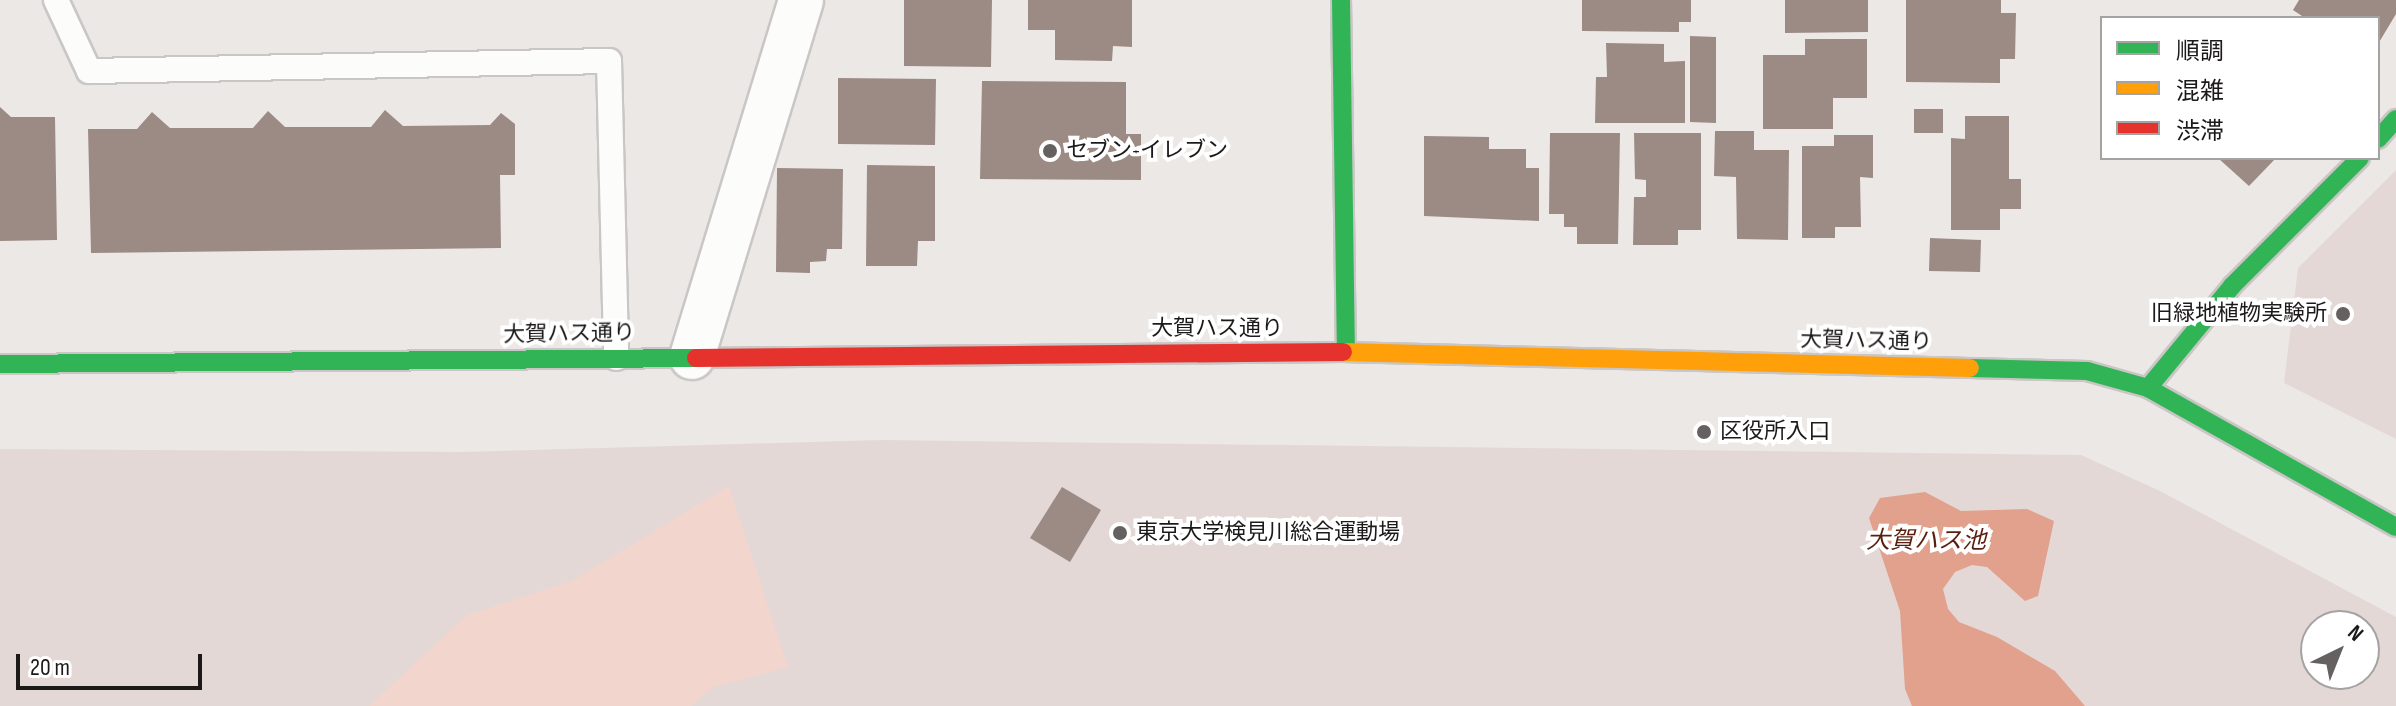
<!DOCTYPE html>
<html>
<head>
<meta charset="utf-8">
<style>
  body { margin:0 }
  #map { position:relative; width:2396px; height:706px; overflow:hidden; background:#ece8e6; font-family:"Sofia Sans Condensed","Noto Sans JP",sans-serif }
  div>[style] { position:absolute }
  .built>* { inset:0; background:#e3d8d5 }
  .green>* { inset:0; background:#f2d5cc }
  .water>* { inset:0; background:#e1a18d }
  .building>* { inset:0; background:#9c8a84 }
  .roads { filter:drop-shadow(2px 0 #c9c6c5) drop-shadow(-2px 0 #c9c6c5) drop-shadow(0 2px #c9c6c5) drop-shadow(0 -2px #c9c6c5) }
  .lane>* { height:24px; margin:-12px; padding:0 12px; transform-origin:12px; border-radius:12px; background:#fcfcfb }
  .street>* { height:44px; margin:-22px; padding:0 22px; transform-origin:22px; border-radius:22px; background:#fcfcfb }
  .fast>* { height:18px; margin:-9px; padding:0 9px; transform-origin:9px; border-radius:9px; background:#30b455 }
  .slow>* { height:18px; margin:-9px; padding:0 9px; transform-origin:9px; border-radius:9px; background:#ff9f0a }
  .jam>* { height:18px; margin:-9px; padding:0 9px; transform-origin:9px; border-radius:9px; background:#e5322d }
  .dots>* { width:22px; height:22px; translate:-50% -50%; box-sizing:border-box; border:4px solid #fff; border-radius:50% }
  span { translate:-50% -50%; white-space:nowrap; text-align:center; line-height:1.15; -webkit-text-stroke:8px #fff; paint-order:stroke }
  .poi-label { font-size:22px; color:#1c1919 }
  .left { translate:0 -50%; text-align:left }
  .right { translate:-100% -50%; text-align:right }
  .street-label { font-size:22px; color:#1c1919 }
  .water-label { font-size:24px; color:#581f0e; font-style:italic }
  .legend { position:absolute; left:2100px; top:16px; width:280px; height:144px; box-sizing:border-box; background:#fff; border:2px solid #a4a3a3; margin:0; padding:10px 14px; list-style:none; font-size:24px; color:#1c1919 }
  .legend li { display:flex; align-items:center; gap:16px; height:40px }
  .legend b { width:40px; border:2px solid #a4a3a3 }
  .north { position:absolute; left:2300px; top:610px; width:80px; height:80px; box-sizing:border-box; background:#fff; border:2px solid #a4a3a3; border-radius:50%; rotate:43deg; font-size:22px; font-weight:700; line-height:32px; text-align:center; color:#1c1919 }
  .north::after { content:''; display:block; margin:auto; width:28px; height:36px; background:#656161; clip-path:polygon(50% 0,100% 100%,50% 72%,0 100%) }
  .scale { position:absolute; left:16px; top:654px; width:186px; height:36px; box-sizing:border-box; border:4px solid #1c1919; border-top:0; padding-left:10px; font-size:24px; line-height:28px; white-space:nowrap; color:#1c1919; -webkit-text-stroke:6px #fff; paint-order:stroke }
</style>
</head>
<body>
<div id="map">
  <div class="built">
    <i style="clip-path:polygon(2396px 170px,2396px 439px,2284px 383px,2298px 268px)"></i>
    <i style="clip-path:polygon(evenodd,882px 440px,2081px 455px,2160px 491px,2396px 617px,2396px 706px,0 706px,0 449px,462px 452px,882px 440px,2316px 626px,2364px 626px,2364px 674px,2316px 674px,2316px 626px)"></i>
  </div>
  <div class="green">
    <i style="clip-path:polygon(729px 486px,788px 667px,713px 687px,691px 706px,369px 706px,467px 615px,572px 581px)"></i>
  </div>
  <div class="water">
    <i style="clip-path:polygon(1925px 492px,1961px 511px,2027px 509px,2054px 521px,2038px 596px,2025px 601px,1987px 567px,1972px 565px,1955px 572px,1943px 589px,1948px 609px,1959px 622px,1997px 637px,2055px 671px,2085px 706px,1912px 706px,1905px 689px,1900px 611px,1869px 518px,1880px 498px)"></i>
  </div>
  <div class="building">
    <i style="clip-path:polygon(904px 0,992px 0,991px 67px,904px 66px)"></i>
    <i style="clip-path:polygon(1028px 0,1132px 0,1132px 47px,1113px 46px,1112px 61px,1055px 60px,1055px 30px,1028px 30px)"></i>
    <i style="clip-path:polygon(1582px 0,1691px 0,1691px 22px,1679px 22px,1679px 32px,1582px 31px)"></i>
    <i style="clip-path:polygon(1785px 0,1868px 0,1868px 32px,1785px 33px)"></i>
    <i style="clip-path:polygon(1906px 0,2001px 0,2001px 13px,2016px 13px,2015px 59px,2000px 59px,2000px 83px,1906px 82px)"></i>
    <i style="clip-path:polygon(2299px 0,2396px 0,2396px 14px,2378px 44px,2378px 18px,2305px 18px,2293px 10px)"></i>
    <i style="clip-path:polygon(1690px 36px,1716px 37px,1716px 123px,1690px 122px)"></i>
    <i style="clip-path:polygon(1805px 39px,1867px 39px,1867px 98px,1833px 98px,1833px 129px,1763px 129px,1763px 55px,1805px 55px)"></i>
    <i style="clip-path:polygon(1606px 43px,1664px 44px,1664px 62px,1685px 61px,1685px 123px,1595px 123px,1596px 77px,1607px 77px)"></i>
    <i style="clip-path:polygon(838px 78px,936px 79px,935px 145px,838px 144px)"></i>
    <i style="clip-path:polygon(982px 81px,1126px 82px,1126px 134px,1141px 134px,1141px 180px,980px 179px)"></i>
    <i style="clip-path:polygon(0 107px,11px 117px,55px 117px,57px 240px,0 241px)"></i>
    <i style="clip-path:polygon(1914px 109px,1943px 109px,1943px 133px,1914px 133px)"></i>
    <i style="clip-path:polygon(385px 110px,403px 126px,490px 125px,501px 113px,515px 124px,515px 175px,500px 175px,501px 248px,91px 253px,88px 129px,137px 129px,152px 112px,170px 128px,253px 128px,268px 111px,285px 127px,371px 127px)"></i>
    <i style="clip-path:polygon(1965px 116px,2009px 116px,2009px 179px,2021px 179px,2021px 209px,2000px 209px,2000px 230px,1951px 230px,1951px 138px,1965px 139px)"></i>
    <i style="clip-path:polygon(1715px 131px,1754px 131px,1754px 150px,1789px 150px,1788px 240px,1737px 239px,1736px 177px,1714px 176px)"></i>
    <i style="clip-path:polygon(1550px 133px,1620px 133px,1618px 244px,1577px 244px,1577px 227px,1564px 227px,1564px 214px,1549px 214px)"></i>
    <i style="clip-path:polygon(1634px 133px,1701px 133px,1701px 230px,1678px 230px,1678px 245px,1633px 245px,1634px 197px,1646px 197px,1646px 180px,1635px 179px)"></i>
    <i style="clip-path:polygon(1834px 135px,1873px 135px,1873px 178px,1860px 177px,1861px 227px,1835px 227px,1835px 238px,1802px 238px,1802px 146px,1834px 146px)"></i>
    <i style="clip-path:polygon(1424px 136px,1489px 137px,1489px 149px,1526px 149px,1526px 168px,1539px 168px,1539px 221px,1424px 216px)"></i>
    <i style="clip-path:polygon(2218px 158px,2276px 158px,2249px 186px)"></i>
    <i style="clip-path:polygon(867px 165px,935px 166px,935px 241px,918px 241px,917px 266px,866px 266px)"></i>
    <i style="clip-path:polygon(777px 168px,843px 169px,842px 249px,827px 249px,826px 261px,810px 262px,810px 273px,776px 272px)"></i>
    <i style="clip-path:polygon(1930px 238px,1981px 240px,1980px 272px,1929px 271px)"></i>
    <i style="clip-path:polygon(1062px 487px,1101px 510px,1070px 562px,1030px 538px)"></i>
  </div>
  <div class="roads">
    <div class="lane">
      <i style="left:56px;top:0;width:78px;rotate:65.1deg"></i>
      <i style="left:89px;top:71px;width:520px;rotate:-1.1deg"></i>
      <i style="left:609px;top:61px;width:297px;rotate:88.6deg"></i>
    </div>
    <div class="street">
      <i style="left:692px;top:357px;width:373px;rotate:-73deg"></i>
    </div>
    <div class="fast">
      <i style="left:1341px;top:0;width:352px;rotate:89.2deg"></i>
      <i style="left:2378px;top:139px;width:27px;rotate:-48deg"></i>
      <i style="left:0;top:364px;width:696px;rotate:-0.49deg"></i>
      <i style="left:1970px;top:368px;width:117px;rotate:1.5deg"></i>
      <i style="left:2087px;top:371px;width:63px;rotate:15.6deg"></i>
      <i style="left:2148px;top:388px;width:284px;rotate:29.3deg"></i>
      <i style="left:2148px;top:388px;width:132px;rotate:-50.5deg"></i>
      <i style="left:2232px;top:286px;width:181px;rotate:-45deg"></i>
    </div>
    <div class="slow">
      <i style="left:1343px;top:352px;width:627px;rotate:1.46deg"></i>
    </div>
    <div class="jam">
      <i style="left:696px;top:358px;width:647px;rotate:-0.53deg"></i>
    </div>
  </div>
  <div class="dots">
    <i style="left:1050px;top:151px;background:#656161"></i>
    <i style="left:2343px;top:314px;background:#656161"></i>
    <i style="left:1704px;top:432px;background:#656161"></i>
    <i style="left:1120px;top:533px;background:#656161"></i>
  </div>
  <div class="poi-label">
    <span class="left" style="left:1066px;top:151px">セブン-イレブン</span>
    <span class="right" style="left:2327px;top:314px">旧緑地植物実験所</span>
    <span class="left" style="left:1720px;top:432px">区役所入口</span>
    <span class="left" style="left:1136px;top:533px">東京大学検見川総合運動場</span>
  </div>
  <div class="street-label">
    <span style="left:1217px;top:329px">大賀ハス通り</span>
    <span style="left:569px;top:334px;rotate:-1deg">大賀ハス通り</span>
    <span style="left:1866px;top:341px;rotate:1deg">大賀ハス通り</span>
  </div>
  <div class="water-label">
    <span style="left:1926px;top:541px">大賀ハス池</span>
  </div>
  <ul class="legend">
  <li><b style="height:10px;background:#30b455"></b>順調</li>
  <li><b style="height:10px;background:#ff9f0a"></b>混雑</li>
  <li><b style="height:10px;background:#e5322d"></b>渋滞</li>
  </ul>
  <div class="north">N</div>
  <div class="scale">20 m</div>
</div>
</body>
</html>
